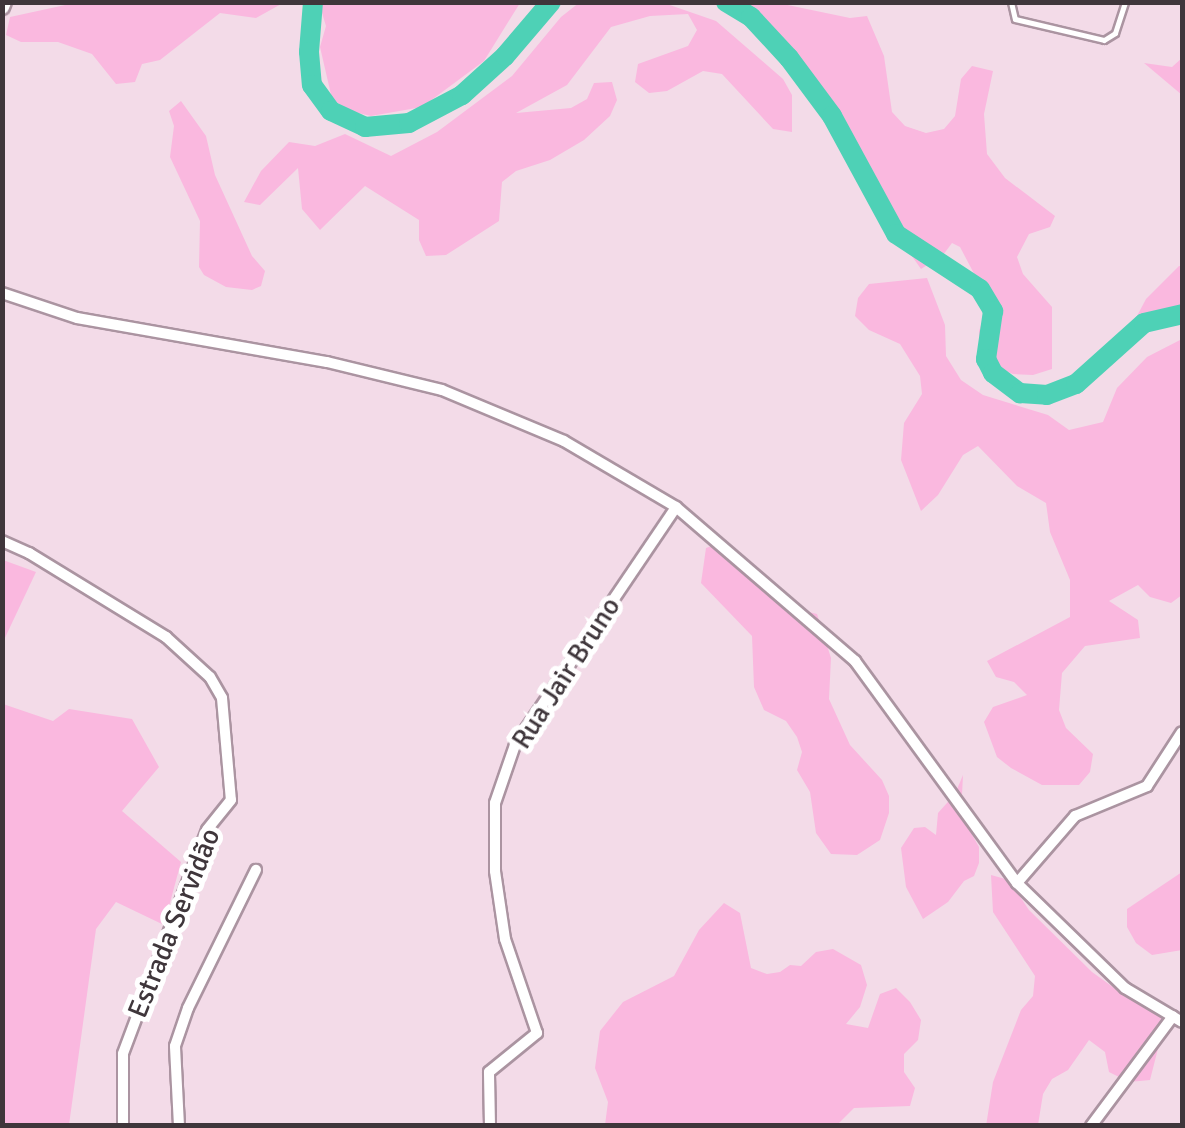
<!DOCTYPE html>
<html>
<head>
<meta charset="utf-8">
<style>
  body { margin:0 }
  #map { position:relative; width:1185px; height:1128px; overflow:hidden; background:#f3dbe8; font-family:Signika,sans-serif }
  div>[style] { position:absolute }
  .green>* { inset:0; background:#fab8df }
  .river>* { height:20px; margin:-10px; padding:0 10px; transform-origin:10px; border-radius:10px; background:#4ed1b6 }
  .roads { filter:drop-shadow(2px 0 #ab94a1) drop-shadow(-2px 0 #ab94a1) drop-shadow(0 2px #ab94a1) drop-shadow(0 -2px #ab94a1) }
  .lane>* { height:5px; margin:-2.5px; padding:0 2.5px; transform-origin:2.5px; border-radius:2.5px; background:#fff }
  .street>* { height:10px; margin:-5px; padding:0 5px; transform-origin:5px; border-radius:5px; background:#fff }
  .secondary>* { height:14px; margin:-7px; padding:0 7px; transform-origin:7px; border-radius:7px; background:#fff }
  span { translate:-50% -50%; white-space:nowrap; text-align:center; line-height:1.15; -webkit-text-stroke:10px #fff; paint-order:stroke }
  .street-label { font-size:28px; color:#3f363b }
  .frame { position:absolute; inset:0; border:5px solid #3f363b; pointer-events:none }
</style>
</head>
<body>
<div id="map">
  <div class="green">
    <i style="clip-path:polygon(79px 2px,283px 2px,283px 3px,256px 18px,220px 13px,160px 60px,142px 64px,135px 82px,116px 84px,92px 54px,58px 42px,21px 42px,6px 35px,10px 17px)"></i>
    <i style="clip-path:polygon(580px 2px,664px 3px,716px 21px,783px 79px,792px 95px,792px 132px,773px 129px,722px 74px,703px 71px,667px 91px,649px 93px,635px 82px,638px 64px,688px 46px,697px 30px,688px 14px,650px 16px,611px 27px,567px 85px,516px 113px,571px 108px,587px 99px,594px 83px,612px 82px,617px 100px,610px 116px,584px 140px,550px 160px,516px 171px,502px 182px,499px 221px,446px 255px,426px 256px,419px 240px,419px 220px,365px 186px,320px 230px,302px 209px,298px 168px,260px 205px,244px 202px,261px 171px,289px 142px,315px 146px,345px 134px,391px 156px,437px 132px,512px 76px,561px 17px)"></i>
    <i style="clip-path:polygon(319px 3px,319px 2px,520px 3px,484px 61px,422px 107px,371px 116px,350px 111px,332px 99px,320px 47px,326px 26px)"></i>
    <i style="clip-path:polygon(744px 3px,778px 3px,850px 18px,867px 16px,884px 56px,892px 112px,905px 126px,926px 133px,944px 129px,955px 116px,961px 79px,972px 66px,993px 71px,984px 114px,987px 154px,1005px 178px,1055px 216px,1050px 227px,1029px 234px,1017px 257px,1023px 274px,1052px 307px,1052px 369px,1033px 375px,1013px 374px,989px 364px,979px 353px,979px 331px,989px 302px,960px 247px,952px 243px,943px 255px,921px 269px,890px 225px,856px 160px,819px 109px,792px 50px,760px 13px)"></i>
    <i style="clip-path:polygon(1182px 58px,1182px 95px,1144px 63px,1172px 67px)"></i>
    <i style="clip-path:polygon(181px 101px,206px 136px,215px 175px,252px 256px,265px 271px,261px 286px,252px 290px,226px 287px,204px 275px,199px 267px,200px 221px,170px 157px,174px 126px,169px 111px)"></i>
    <i style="clip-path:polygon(1179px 266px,1182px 266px,1182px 316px,1137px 316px,1146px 299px)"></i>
    <i style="clip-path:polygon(927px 278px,945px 325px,946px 356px,961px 380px,983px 395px,1048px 415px,1069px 430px,1103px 422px,1117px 388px,1147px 357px,1182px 339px,1182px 595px,1171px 603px,1150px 597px,1138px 585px,1109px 601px,1138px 620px,1140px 638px,1085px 646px,1062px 673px,1059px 710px,1066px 728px,1093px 754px,1090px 772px,1079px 785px,1042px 785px,1011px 768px,997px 757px,984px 722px,993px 707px,1027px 695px,1014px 682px,996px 677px,987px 661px,1070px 617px,1070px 580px,1050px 532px,1046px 503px,1017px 486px,978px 446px,963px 455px,938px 495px,921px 511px,901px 460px,904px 423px,922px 394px,920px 376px,900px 344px,869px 330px,855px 316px,858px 298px,869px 284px)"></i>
    <i style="clip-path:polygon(720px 543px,792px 608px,817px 614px,831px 658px,829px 699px,850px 745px,882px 780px,889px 796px,889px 813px,880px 840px,857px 855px,831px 854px,816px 833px,810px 792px,797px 770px,802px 752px,797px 737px,786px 721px,764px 710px,754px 687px,752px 636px,701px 583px,706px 548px)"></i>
    <i style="clip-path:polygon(3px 560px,36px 572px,3px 642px,2px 560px)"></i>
    <i style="clip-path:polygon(3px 704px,53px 721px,69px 709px,132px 719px,159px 767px,122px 811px,181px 862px,164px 925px,116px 902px,96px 929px,69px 1125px,3px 1125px)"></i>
    <i style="clip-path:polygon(963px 775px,961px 815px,979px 847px,979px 863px,974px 876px,964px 881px,948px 902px,923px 919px,906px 887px,901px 848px,914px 828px,925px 827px,936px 835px,938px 813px,955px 794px)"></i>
    <i style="clip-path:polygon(1182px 872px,1182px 950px,1152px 955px,1136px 943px,1127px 927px,1127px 909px)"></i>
    <i style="clip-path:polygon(991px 875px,1009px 880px,1029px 910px,1092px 972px,1124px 995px,1158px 1009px,1164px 1025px,1150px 1080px,1129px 1082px,1109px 1072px,1105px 1052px,1089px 1040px,1068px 1070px,1052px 1079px,1043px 1094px,1038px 1125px,986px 1126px,993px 1082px,1021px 1010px,1033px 996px,1035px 976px,993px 912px)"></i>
    <i style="clip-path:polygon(724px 903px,740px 913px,751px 968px,767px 974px,780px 972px,790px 965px,801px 966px,816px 952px,833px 949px,861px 965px,867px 985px,860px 1007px,846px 1024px,868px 1028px,880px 994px,896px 988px,910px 1002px,921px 1020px,918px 1040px,904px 1054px,904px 1072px,915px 1088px,910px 1106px,854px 1108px,837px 1125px,605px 1125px,608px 1102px,595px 1068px,600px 1031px,623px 1002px,674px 976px,699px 930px)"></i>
  </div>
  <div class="river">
    <i style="left:313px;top:2px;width:50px;rotate:94.6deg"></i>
    <i style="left:309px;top:52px;width:33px;rotate:85deg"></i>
    <i style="left:312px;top:85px;width:32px;rotate:54deg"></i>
    <i style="left:331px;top:111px;width:38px;rotate:25deg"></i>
    <i style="left:365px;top:127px;width:44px;rotate:-5.2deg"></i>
    <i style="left:409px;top:123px;width:60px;rotate:-27.8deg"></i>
    <i style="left:462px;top:95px;width:58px;rotate:-42.2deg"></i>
    <i style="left:505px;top:56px;width:71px;rotate:-49.6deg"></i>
    <i style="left:726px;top:2px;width:29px;rotate:31deg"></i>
    <i style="left:751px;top:17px;width:56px;rotate:47.2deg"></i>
    <i style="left:789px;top:58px;width:72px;rotate:53.4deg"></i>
    <i style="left:832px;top:116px;width:134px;rotate:61.5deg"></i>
    <i style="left:896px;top:234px;width:100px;rotate:33.2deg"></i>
    <i style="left:980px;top:289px;width:26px;rotate:59deg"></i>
    <i style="left:993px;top:311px;width:49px;rotate:98.3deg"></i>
    <i style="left:986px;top:359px;width:16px;rotate:63deg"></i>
    <i style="left:993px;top:373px;width:34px;rotate:37deg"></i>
    <i style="left:1020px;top:393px;width:27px;rotate:4deg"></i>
    <i style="left:1047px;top:395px;width:31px;rotate:-21deg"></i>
    <i style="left:1076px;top:384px;width:91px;rotate:-41.9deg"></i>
    <i style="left:1144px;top:323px;width:39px;rotate:-13deg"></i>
  </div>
  <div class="roads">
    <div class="lane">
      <i style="left:1011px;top:2px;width:17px;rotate:77deg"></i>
      <i style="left:1015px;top:19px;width:91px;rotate:13.3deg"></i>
      <i style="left:1104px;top:40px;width:13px;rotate:-32deg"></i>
      <i style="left:1115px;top:33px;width:33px;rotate:-72deg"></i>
    </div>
    <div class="street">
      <i style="left:2px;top:293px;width:79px;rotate:18.4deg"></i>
      <i style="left:77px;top:318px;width:254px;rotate:10deg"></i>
      <i style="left:327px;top:362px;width:118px;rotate:13.7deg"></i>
      <i style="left:442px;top:390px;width:132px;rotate:22.7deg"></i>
      <i style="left:564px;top:441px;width:130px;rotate:30.5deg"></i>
      <i style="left:676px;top:507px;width:236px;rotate:40.7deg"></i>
      <i style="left:855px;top:661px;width:275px;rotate:53.9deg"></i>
      <i style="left:1017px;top:883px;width:151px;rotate:44.2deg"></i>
      <i style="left:1125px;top:988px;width:66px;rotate:30.8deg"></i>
      <i style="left:2px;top:541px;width:30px;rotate:24deg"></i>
      <i style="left:29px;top:553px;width:161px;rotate:31.5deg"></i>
      <i style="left:166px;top:637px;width:59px;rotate:42.3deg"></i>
      <i style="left:210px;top:677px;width:24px;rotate:60deg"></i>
      <i style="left:222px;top:698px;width:102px;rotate:85deg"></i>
      <i style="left:231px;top:800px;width:38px;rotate:129deg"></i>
      <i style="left:207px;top:830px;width:239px;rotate:110.6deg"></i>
      <i style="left:123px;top:1054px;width:72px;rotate:90deg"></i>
      <i style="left:1017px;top:883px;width:89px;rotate:-49.1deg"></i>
      <i style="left:1075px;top:816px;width:78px;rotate:-22.6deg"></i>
      <i style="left:1147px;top:786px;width:64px;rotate:-57.1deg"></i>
      <i style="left:179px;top:1126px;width:80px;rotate:-92.9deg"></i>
      <i style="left:175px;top:1046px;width:40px;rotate:-71.1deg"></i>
      <i style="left:188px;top:1008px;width:154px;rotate:-63.8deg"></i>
      <i style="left:490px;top:1126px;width:54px;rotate:-91.1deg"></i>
      <i style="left:489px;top:1072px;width:62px;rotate:-39.1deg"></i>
      <i style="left:537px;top:1033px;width:99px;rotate:-108.8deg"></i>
      <i style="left:505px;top:939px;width:69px;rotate:-98.4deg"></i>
      <i style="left:495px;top:871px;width:68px;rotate:-90deg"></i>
      <i style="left:495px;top:803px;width:61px;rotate:-71deg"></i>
      <i style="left:515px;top:745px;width:287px;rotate:-55.9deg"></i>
      <i style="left:1091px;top:1126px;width:137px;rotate:-53.3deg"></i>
    </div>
    <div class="secondary">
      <i style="left:2px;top:7px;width:5px;rotate:-68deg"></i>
    </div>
  </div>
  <div class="street-label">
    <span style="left:566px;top:673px;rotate:-57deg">Rua Jair Bruno</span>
    <span style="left:174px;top:923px;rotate:-68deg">Estrada Servidão</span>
  </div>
  <div class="frame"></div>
</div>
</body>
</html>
